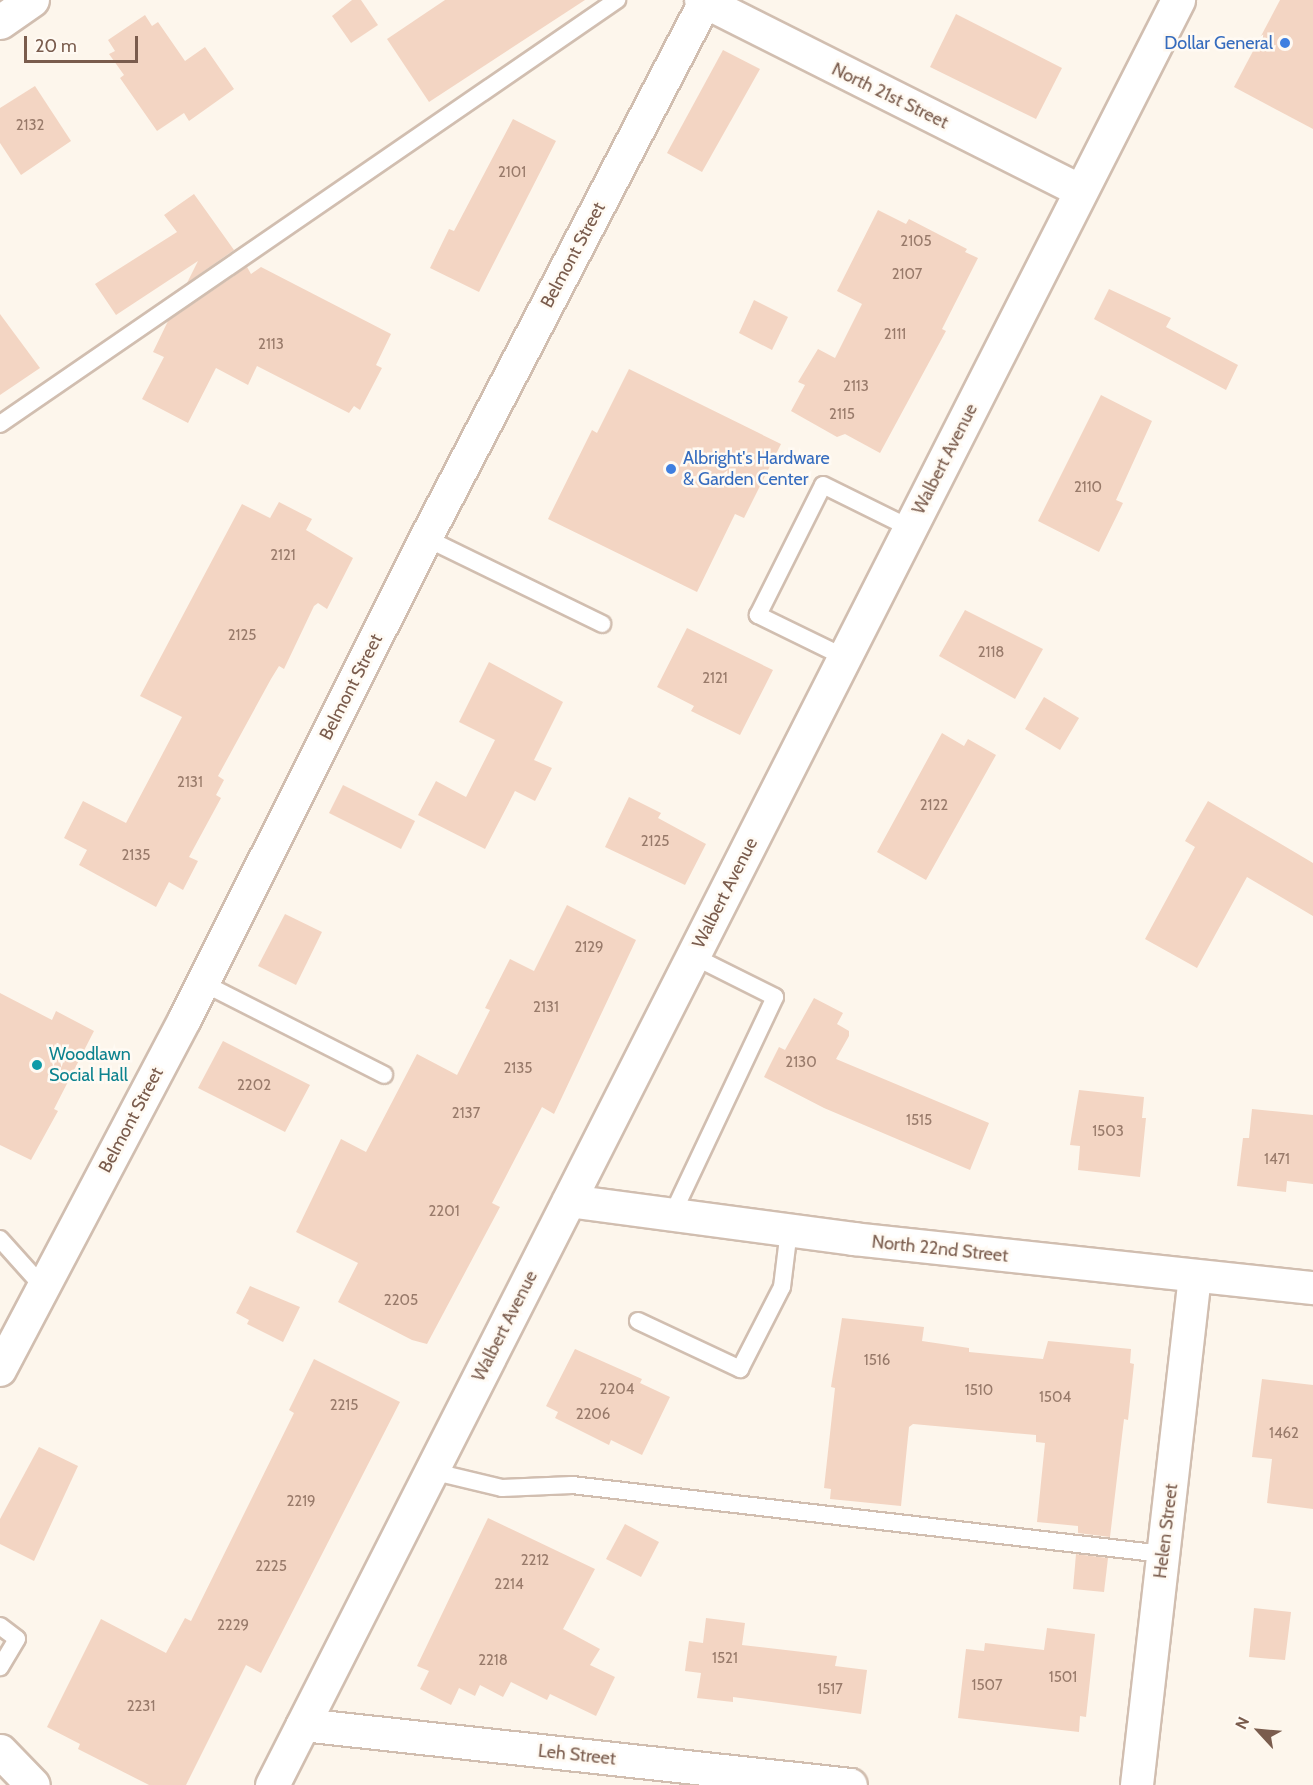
<!DOCTYPE html>
<html>
<head>
<meta charset="utf-8">
<style>
  body { margin:0 }
  #map { position:relative; width:1313px; height:1785px; overflow:hidden; background:#fdf6ec; font-family:Cabin,sans-serif }
  div>[style] { position:absolute }
  .building>* { inset:0; background:#f3d5c3 }
  .roads { filter:drop-shadow(2px 0 #d1beb0) drop-shadow(-2px 0 #d1beb0) drop-shadow(0 2px #d1beb0) drop-shadow(0 -2px #d1beb0) }
  .lane>* { height:16px; margin:-8px; padding:0 8px; transform-origin:8px; border-radius:8px; background:#fff }
  .street>* { height:32px; margin:-16px; padding:0 16px; transform-origin:16px; border-radius:16px; background:#fff }
  .secondary>* { height:33px; margin:-16.5px; padding:0 16.5px; transform-origin:16.5px; border-radius:16.5px; background:#fff }
  .dots>* { width:16px; height:16px; translate:-50% -50%; box-sizing:border-box; border:3px solid #fffaf3; border-radius:50% }
  span { translate:-50% -50%; white-space:nowrap; text-align:center; line-height:1.15; -webkit-text-stroke:5px #fffaf3; paint-order:stroke }
  .number-label { font-size:15px; color:#987a6a }
  .number-label span { -webkit-text-stroke-width:0 }
  .shop-label { font-size:18px; color:#366cbe }
  .right { translate:-100% -50%; text-align:right }
  .left { translate:0 -50%; text-align:left }
  .street-label { font-size:18px; color:#7a5c4d }
  .culture-label { font-size:18px; color:#0d838f }
  .north { position:absolute; left:1229px; top:1701px; width:60px; height:60px; -webkit-text-stroke:4px #fffaf3; paint-order:stroke; rotate:296deg; font-size:16px; font-weight:700; line-height:24px; text-align:center; color:#7a5c4d }
  .north::after { content:''; display:block; margin:auto; width:21px; height:27px; background:#7a5c4d; clip-path:polygon(50% 0,100% 100%,50% 72%,0 100%) }
  .scale { position:absolute; left:24px; top:36px; width:114px; height:27px; box-sizing:border-box; border:3px solid #7a5c4d; border-top:0; padding-left:8px; font-size:18px; line-height:21px; white-space:nowrap; color:#7a5c4d; -webkit-text-stroke:4px #fffaf3; paint-order:stroke }
</style>
</head>
<body>
<div id="map">
  <div class="building">
    <i style="clip-path:polygon(352px 0,361px 0,378px 25px,351px 43px,332px 16px)"></i>
    <i style="clip-path:polygon(445px 0,585px 0,429px 102px,387px 39px)"></i>
    <i style="clip-path:polygon(1280px 0,1313px 0,1313px 129px,1234px 87px)"></i>
    <i style="clip-path:polygon(956px 14px,1062px 68px,1036px 119px,930px 67px)"></i>
    <i style="clip-path:polygon(145px 15px,152px 26px,158px 22px,185px 61px,205px 47px,234px 89px,189px 121px,184px 113px,157px 131px,120px 78px,124px 75px,109px 54px,115px 51px,108px 40px)"></i>
    <i style="clip-path:polygon(723px 50px,760px 69px,702px 172px,667px 153px)"></i>
    <i style="clip-path:polygon(35px 86px,71px 141px,21px 175px,0 143px,0 108px)"></i>
    <i style="clip-path:polygon(513px 119px,556px 141px,479px 292px,430px 268px,449px 229px,454px 231px)"></i>
    <i style="clip-path:polygon(194px 194px,234px 250px,187px 283px,198px 261px,116px 315px,95px 284px,177px 232px,164px 215px)"></i>
    <i style="clip-path:polygon(878px 210px,906px 224px,909px 219px,967px 249px,965px 252px,978px 258px,942px 329px,946px 331px,880px 453px,845px 434px,837px 437px,791px 411px,805px 385px,798px 382px,818px 349px,835px 358px,862px 304px,837px 291px)"></i>
    <i style="clip-path:polygon(247px 267px,251px 274px,261px 267px,391px 334px,376px 365px,382px 368px,360px 410px,354px 406px,349px 413px,257px 366px,248px 385px,216px 368px,188px 423px,142px 399px,164px 357px,153px 352px,168px 321px)"></i>
    <i style="clip-path:polygon(1109px 289px,1171px 318px,1166px 327px,1238px 365px,1226px 390px,1094px 319px)"></i>
    <i style="clip-path:polygon(754px 300px,788px 317px,772px 350px,739px 333px)"></i>
    <i style="clip-path:polygon(0 314px,40px 368px,0 395px)"></i>
    <i style="clip-path:polygon(629px 369px,781px 444px,744px 518px,735px 514px,697px 592px,548px 519px,592px 430px,597px 433px)"></i>
    <i style="clip-path:polygon(1101px 395px,1152px 421px,1116px 500px,1123px 503px,1099px 552px,1038px 521px)"></i>
    <i style="clip-path:polygon(279px 502px,312px 519px,306px 530px,353px 558px,327px 609px,318px 603px,314px 606px,284px 669px,279px 666px,271px 679px,218px 776px,224px 780px,216px 795px,221px 798px,189px 857px,198px 861px,183px 890px,169px 882px,156px 907px,79px 865px,87px 850px,64px 838px,83px 801px,126px 823px,182px 717px,140px 696px,242px 504px,270px 518px)"></i>
    <i style="clip-path:polygon(965px 610px,1043px 649px,1015px 699px,939px 656px)"></i>
    <i style="clip-path:polygon(687px 628px,773px 670px,740px 735px,691px 711px,694px 706px,657px 687px)"></i>
    <i style="clip-path:polygon(489px 662px,563px 702px,534px 760px,552px 768px,535px 801px,515px 791px,485px 849px,418px 815px,436px 781px,466px 797px,495px 740px,459px 722px)"></i>
    <i style="clip-path:polygon(1044px 697px,1079px 718px,1060px 750px,1025px 729px)"></i>
    <i style="clip-path:polygon(942px 733px,964px 746px,968px 739px,996px 755px,926px 880px,877px 852px)"></i>
    <i style="clip-path:polygon(343px 785px,415px 821px,401px 849px,329px 813px)"></i>
    <i style="clip-path:polygon(629px 797px,661px 813px,658px 818px,706px 844px,685px 885px,605px 847px)"></i>
    <i style="clip-path:polygon(1208px 801px,1313px 863px,1313px 916px,1247px 877px,1197px 968px,1145px 939px,1195px 847px,1185px 841px)"></i>
    <i style="clip-path:polygon(567px 905px,636px 940px,554px 1114px,542px 1107px,492px 1203px,500px 1207px,427px 1344px,412px 1340px,338px 1302px,358px 1263px,296px 1232px,341px 1139px,366px 1152px,417px 1054px,457px 1075px,490px 1010px,485px 1008px,510px 959px,534px 971px)"></i>
    <i style="clip-path:polygon(285px 914px,322px 932px,296px 985px,258px 966px)"></i>
    <i style="clip-path:polygon(0 993px,52px 1020px,56px 1011px,94px 1031px,54px 1109px,58px 1111px,31px 1160px,0 1145px)"></i>
    <i style="clip-path:polygon(814px 998px,843px 1013px,837px 1024px,849px 1031px,849px 1036px,836px 1059px,989px 1123px,970px 1170px,824px 1108px,764px 1077px,779px 1047px,785px 1050px)"></i>
    <i style="clip-path:polygon(223px 1041px,310px 1085px,285px 1132px,198px 1088px)"></i>
    <i style="clip-path:polygon(1079px 1090px,1144px 1097px,1142px 1118px,1146px 1118px,1140px 1177px,1078px 1170px,1080px 1146px,1070px 1145px)"></i>
    <i style="clip-path:polygon(1252px 1109px,1313px 1115px,1313px 1184px,1287px 1181px,1286px 1192px,1237px 1186px,1243px 1138px,1249px 1138px)"></i>
    <i style="clip-path:polygon(250px 1286px,300px 1307px,283px 1342px,247px 1324px,249px 1320px,236px 1313px)"></i>
    <i style="clip-path:polygon(842px 1318px,924px 1327px,922px 1341px,969px 1348px,969px 1352px,1043px 1359px,1048px 1341px,1131px 1349px,1130px 1363px,1134px 1364px,1128px 1420px,1124px 1419px,1110px 1537px,1078px 1533px,1078px 1526px,1037px 1522px,1045px 1443px,1036px 1442px,1036px 1435px,913px 1424px,909px 1427px,901px 1506px,830px 1499px,831px 1489px,824px 1488px,835px 1388px,831px 1387px)"></i>
    <i style="clip-path:polygon(575px 1349px,642px 1379px,640px 1383px,670px 1397px,642px 1455px,611px 1440px,609px 1445px,555px 1418px,558px 1412px,546px 1406px)"></i>
    <i style="clip-path:polygon(314px 1359px,400px 1402px,261px 1673px,246px 1665px,186px 1785px,149px 1785px,78px 1749px,80px 1744px,47px 1727px,101px 1619px,166px 1653px,185px 1618px,191px 1621px,294px 1413px,289px 1410px)"></i>
    <i style="clip-path:polygon(1262px 1379px,1313px 1385px,1313px 1509px,1267px 1503px,1272px 1459px,1252px 1457px)"></i>
    <i style="clip-path:polygon(39px 1447px,78px 1466px,34px 1561px,0 1544px,0 1519px)"></i>
    <i style="clip-path:polygon(488px 1518px,595px 1569px,563px 1629px,600px 1649px,590px 1665px,615px 1677px,596px 1716px,550px 1694px,547px 1700px,511px 1682px,503px 1697px,480px 1685px,475px 1696px,459px 1688px,451px 1705px,420px 1689px,429px 1671px,417px 1666px)"></i>
    <i style="clip-path:polygon(625px 1524px,659px 1542px,641px 1577px,606px 1559px)"></i>
    <i style="clip-path:polygon(1076px 1554px,1108px 1558px,1104px 1592px,1073px 1589px)"></i>
    <i style="clip-path:polygon(1254px 1608px,1291px 1612px,1285px 1660px,1249px 1657px)"></i>
    <i style="clip-path:polygon(706px 1618px,745px 1623px,742px 1645px,837px 1656px,835px 1666px,867px 1670px,861px 1714px,733px 1697px,733px 1702px,697px 1698px,701px 1673px,685px 1671px,689px 1641px,703px 1643px)"></i>
    <i style="clip-path:polygon(1047px 1628px,1095px 1634px,1086px 1717px,1080px 1716px,1079px 1732px,958px 1718px,966px 1649px,984px 1651px,985px 1643px,1044px 1650px)"></i>
  </div>
  <div class="roads">
    <div class="lane">
      <i style="left:0;top:424px;width:749px;rotate:-34.5deg"></i>
      <i style="left:426px;top:538px;width:196px;rotate:26deg"></i>
      <i style="left:844px;top:657px;width:96px;rotate:-154deg"></i>
      <i style="left:758px;top:615px;width:145px;rotate:-63.4deg"></i>
      <i style="left:823px;top:485px;width:97px;rotate:26.3deg"></i>
      <i style="left:203px;top:983px;width:203px;rotate:26.9deg"></i>
      <i style="left:672px;top:1215px;width:241px;rotate:-64.7deg"></i>
      <i style="left:775px;top:997px;width:92px;rotate:-153.4deg"></i>
      <i style="left:0;top:1239px;width:64px;rotate:48.1deg"></i>
      <i style="left:638px;top:1321px;width:113px;rotate:25.2deg"></i>
      <i style="left:740px;top:1369px;width:92px;rotate:-62.9deg"></i>
      <i style="left:782px;top:1287px;width:57px;rotate:-83deg"></i>
      <i style="left:431px;top:1471px;width:73px;rotate:13.5deg"></i>
      <i style="left:502px;top:1488px;width:70px;rotate:-2.5deg"></i>
      <i style="left:572px;top:1485px;width:595px;rotate:6.66deg"></i>
      <i style="left:0;top:1626px;width:21px;rotate:37deg"></i>
      <i style="left:17px;top:1639px;width:33px;rotate:121deg"></i>
    </div>
    <div class="street">
      <i style="left:701px;top:0;width:425px;rotate:26.7deg"></i>
      <i style="left:569px;top:1201px;width:288px;rotate:7.6deg"></i>
      <i style="left:854px;top:1239px;width:462px;rotate:6.1deg"></i>
      <i style="left:0;top:1370px;width:397px;rotate:-62.2deg"></i>
      <i style="left:185px;top:1019px;width:538px;rotate:-63.39deg"></i>
      <i style="left:426px;top:538px;width:602px;rotate:-62.5deg"></i>
      <i style="left:303px;top:1725px;width:551px;rotate:6.25deg"></i>
      <i style="left:1137px;top:1785px;width:512px;rotate:-83.5deg"></i>
    </div>
    <div class="secondary">
      <i style="left:0;top:22px;width:39px;rotate:-35deg"></i>
      <i style="left:0;top:1751px;width:47px;rotate:45.9deg"></i>
      <i style="left:272px;top:1785px;width:2002px;rotate:-63.09deg"></i>
    </div>
  </div>
  <div class="dots">
    <i style="left:1285px;top:43px;background:#3f7fe0"></i>
    <i style="left:671px;top:469px;background:#3f7fe0"></i>
    <i style="left:37px;top:1065px;background:#0f9aa8"></i>
  </div>
  <div class="number-label">
    <span style="left:30px;top:126px">2132</span>
    <span style="left:512px;top:173px">2101</span>
    <span style="left:916px;top:242px">2105</span>
    <span style="left:907px;top:275px">2107</span>
    <span style="left:895px;top:335px">2111</span>
    <span style="left:271px;top:345px">2113</span>
    <span style="left:856px;top:387px">2113</span>
    <span style="left:842px;top:415px">2115</span>
    <span style="left:1088px;top:488px">2110</span>
    <span style="left:283px;top:556px">2121</span>
    <span style="left:242px;top:636px">2125</span>
    <span style="left:991px;top:653px">2118</span>
    <span style="left:715px;top:679px">2121</span>
    <span style="left:190px;top:783px">2131</span>
    <span style="left:934px;top:806px">2122</span>
    <span style="left:655px;top:842px">2125</span>
    <span style="left:136px;top:856px">2135</span>
    <span style="left:589px;top:948px">2129</span>
    <span style="left:546px;top:1008px">2131</span>
    <span style="left:801px;top:1063px">2130</span>
    <span style="left:518px;top:1069px">2135</span>
    <span style="left:254px;top:1086px">2202</span>
    <span style="left:466px;top:1114px">2137</span>
    <span style="left:919px;top:1121px">1515</span>
    <span style="left:1108px;top:1132px">1503</span>
    <span style="left:1277px;top:1160px">1471</span>
    <span style="left:444px;top:1212px">2201</span>
    <span style="left:401px;top:1301px">2205</span>
    <span style="left:877px;top:1361px">1516</span>
    <span style="left:617px;top:1390px">2204</span>
    <span style="left:979px;top:1391px">1510</span>
    <span style="left:1055px;top:1398px">1504</span>
    <span style="left:344px;top:1406px">2215</span>
    <span style="left:593px;top:1415px">2206</span>
    <span style="left:1284px;top:1434px">1462</span>
    <span style="left:301px;top:1502px">2219</span>
    <span style="left:535px;top:1561px">2212</span>
    <span style="left:271px;top:1567px">2225</span>
    <span style="left:509px;top:1585px">2214</span>
    <span style="left:233px;top:1626px">2229</span>
    <span style="left:725px;top:1659px">1521</span>
    <span style="left:493px;top:1661px">2218</span>
    <span style="left:1063px;top:1678px">1501</span>
    <span style="left:987px;top:1686px">1507</span>
    <span style="left:830px;top:1690px">1517</span>
    <span style="left:141px;top:1707px">2231</span>
  </div>
  <div class="shop-label">
    <span class="right" style="left:1273px;top:43px">Dollar General</span>
    <span class="left" style="left:683px;top:469px">Albright's Hardware<br>&amp; Garden Center</span>
  </div>
  <div class="street-label">
    <span style="left:890px;top:96px;rotate:26deg">North 21st Street</span>
    <span style="left:573px;top:255px;rotate:-62deg">Belmont Street</span>
    <span style="left:945px;top:459px;rotate:-63deg">Walbert Avenue</span>
    <span style="left:351px;top:687px;rotate:-63deg">Belmont Street</span>
    <span style="left:725px;top:893px;rotate:-63deg">Walbert Avenue</span>
    <span style="left:131px;top:1120px;rotate:-62deg">Belmont Street</span>
    <span style="left:940px;top:1249px;rotate:6deg">North 22nd Street</span>
    <span style="left:505px;top:1326px;rotate:-63deg">Walbert Avenue</span>
    <span style="left:1166px;top:1531px;rotate:-83deg">Helen Street</span>
    <span style="left:577px;top:1755px;rotate:6deg">Leh Street</span>
  </div>
  <div class="culture-label">
    <span class="left" style="left:49px;top:1065px">Woodlawn<br>Social Hall</span>
  </div>
  <div class="north">N</div>
  <div class="scale">20 m</div>
</div>
</body>
</html>
